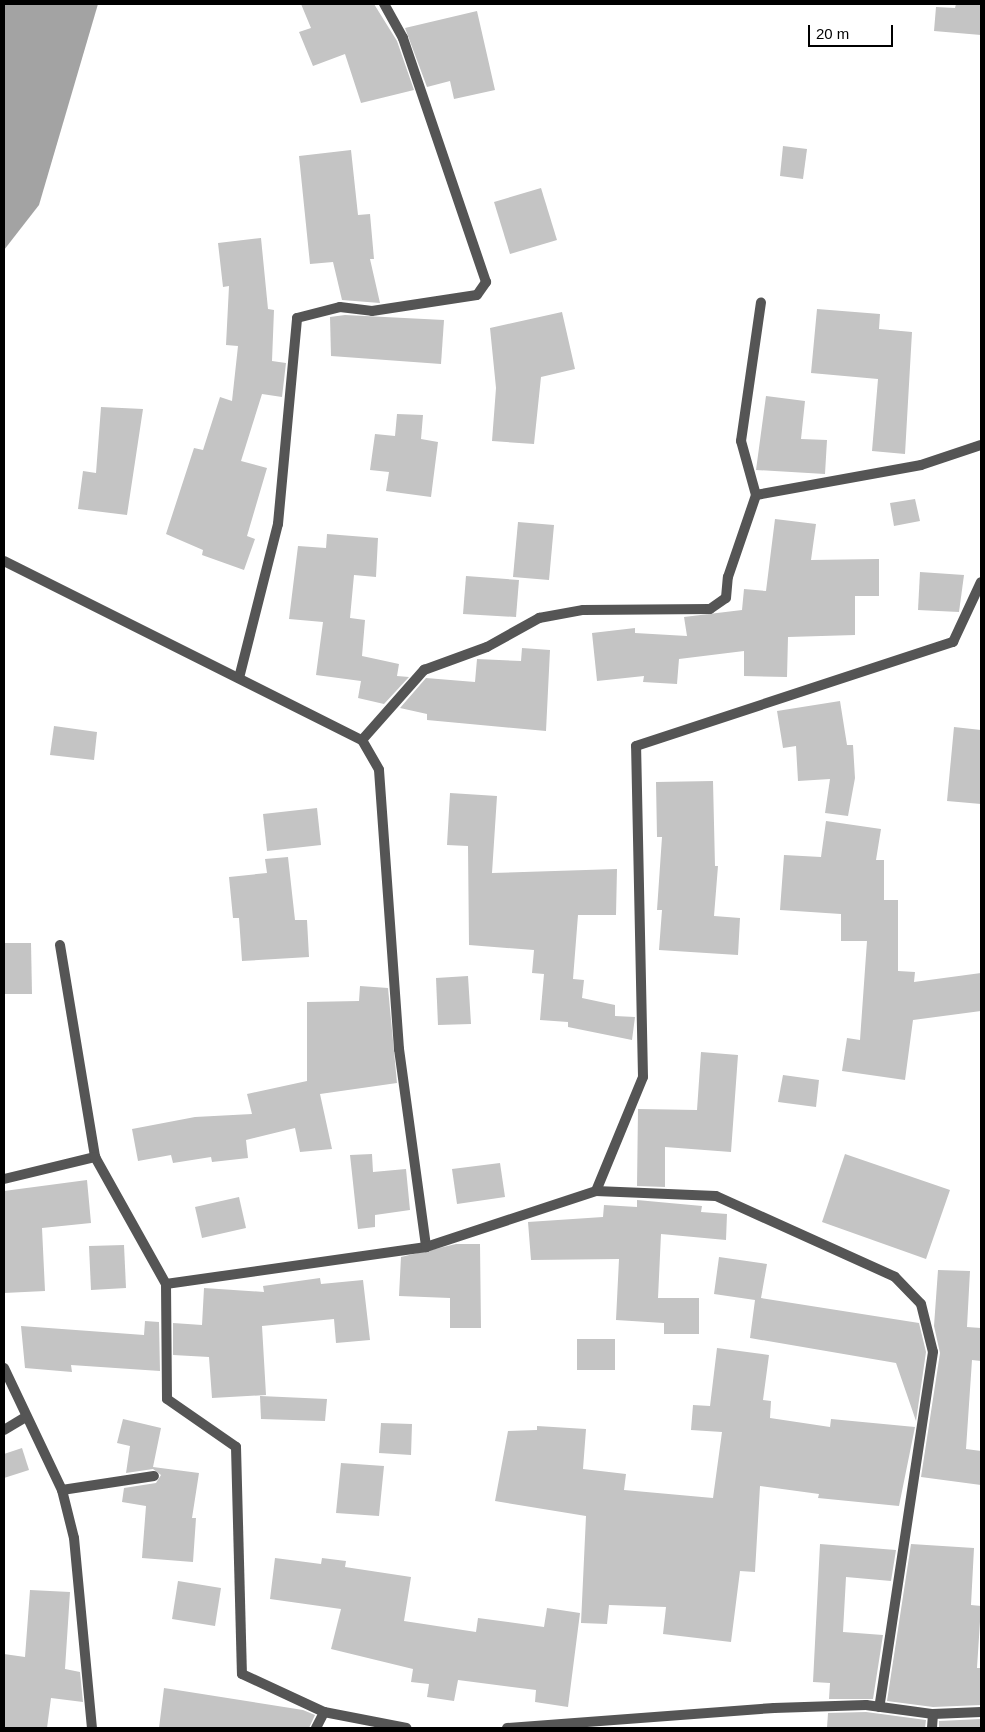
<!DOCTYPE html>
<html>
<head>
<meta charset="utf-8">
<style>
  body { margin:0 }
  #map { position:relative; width:985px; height:1732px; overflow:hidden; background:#fff; font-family:Helvetica,sans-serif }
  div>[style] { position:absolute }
  .water>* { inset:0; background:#a3a3a3 }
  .building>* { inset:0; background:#c4c4c4 }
  .street>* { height:10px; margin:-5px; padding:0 5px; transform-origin:5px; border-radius:5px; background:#555 }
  span { translate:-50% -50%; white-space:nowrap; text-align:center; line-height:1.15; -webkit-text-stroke:4px #fff; paint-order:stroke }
  .frame { position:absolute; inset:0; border:5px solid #000; pointer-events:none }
  .scale { position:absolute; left:808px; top:25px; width:85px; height:22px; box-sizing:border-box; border:2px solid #000; border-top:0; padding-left:6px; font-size:15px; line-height:18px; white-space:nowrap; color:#000; -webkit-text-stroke:4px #fff; paint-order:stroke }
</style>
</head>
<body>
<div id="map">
  <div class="water">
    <i style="clip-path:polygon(4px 4px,98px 4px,39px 205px,4px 250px)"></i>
  </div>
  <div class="building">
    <i style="clip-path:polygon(301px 4px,374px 4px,397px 41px,414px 90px,361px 103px,345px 54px,313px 66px,299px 32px,311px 28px)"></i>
    <i style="clip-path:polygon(956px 4px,981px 4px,981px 35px,934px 31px,936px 7px,955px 8px)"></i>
    <i style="clip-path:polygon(477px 11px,495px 90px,454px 99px,450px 81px,427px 87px,405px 28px)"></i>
    <i style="clip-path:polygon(783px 146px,807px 149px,803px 179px,780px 176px)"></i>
    <i style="clip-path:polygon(351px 150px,358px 215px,370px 214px,374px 259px,370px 259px,380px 303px,342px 300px,333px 262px,310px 264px,299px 156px)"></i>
    <i style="clip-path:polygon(541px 188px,557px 240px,510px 254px,494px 202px)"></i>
    <i style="clip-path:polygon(261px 238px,268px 309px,274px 310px,272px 361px,286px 363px,282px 397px,262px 394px,241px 461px,267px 468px,247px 536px,255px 539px,244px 570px,202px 555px,203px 550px,166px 534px,194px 448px,203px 450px,220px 397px,232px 401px,238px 346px,226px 345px,229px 286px,223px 287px,218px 243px)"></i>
    <i style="clip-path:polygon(817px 309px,880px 314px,879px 329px,912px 332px,905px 454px,872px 451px,878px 379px,811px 373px)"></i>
    <i style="clip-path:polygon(562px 312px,575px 369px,541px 377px,534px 444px,492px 441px,496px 388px,490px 328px)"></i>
    <i style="clip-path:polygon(345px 315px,444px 320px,441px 364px,331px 356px,330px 317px)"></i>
    <i style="clip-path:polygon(766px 396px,805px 401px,801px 439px,827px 440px,825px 474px,756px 470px)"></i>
    <i style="clip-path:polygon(101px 407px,143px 409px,127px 515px,78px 509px,83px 471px,96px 473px)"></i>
    <i style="clip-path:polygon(397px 414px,423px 415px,421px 439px,438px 442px,431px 497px,386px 491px,389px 472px,370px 470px,375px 434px,395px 436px)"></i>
    <i style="clip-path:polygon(915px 499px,920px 521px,894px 526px,890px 503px)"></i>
    <i style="clip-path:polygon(775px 519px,816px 524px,811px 560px,879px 559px,879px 596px,855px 596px,855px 635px,788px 637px,787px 677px,744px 676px,744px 651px,679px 659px,677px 684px,643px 682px,644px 676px,597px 681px,592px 633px,635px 628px,635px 633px,687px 636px,684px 617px,742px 610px,744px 589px,766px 591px)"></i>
    <i style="clip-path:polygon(518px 522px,554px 525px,549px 580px,513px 577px)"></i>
    <i style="clip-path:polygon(327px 534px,378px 538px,376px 577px,354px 575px,350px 618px,365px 620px,362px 656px,399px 664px,397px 676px,409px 677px,384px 704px,358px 698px,361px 681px,316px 675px,323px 622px,289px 619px,298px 546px,326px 548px)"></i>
    <i style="clip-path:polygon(920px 572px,964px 575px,959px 612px,918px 610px)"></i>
    <i style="clip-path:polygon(466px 576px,519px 580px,516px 617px,463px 614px)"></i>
    <i style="clip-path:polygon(522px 648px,550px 650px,546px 731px,427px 720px,427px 714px,400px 708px,426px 678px,475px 682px,477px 659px,521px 661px)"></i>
    <i style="clip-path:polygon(840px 701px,847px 745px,853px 745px,855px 778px,848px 816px,825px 813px,830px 779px,798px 781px,796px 746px,783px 748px,777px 711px)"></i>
    <i style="clip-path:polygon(54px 726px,97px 732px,94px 760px,50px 755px)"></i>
    <i style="clip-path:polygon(954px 727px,981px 730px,981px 804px,947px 801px)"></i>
    <i style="clip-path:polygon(713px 781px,715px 866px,718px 866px,714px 916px,740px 918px,738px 955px,659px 950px,662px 910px,657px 910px,662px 837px,657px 837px,656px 782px)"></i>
    <i style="clip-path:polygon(450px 793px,497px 796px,492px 873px,617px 869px,616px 915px,578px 915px,573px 979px,584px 980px,582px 998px,615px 1005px,615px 1016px,635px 1017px,632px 1040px,568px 1027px,568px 1022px,540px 1020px,544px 974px,532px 973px,534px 950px,469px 945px,468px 846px,447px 845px)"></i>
    <i style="clip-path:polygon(317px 808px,321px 845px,267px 851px,263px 814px)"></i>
    <i style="clip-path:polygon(826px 821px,881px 829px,876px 860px,884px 860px,884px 900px,898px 900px,898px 971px,915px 972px,914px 982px,981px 973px,981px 1011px,913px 1020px,905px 1080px,842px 1071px,847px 1038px,860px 1040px,867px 941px,841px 941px,841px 914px,780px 910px,784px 855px,821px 857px)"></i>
    <i style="clip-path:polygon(288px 857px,295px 920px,307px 920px,309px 957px,242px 961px,239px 918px,233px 918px,229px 877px,267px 873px,265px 859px)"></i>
    <i style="clip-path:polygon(4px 943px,31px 943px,32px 994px,4px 994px)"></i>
    <i style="clip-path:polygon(468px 976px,471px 1024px,438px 1025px,436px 978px)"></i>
    <i style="clip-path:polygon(360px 986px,388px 988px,397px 1083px,320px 1094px,332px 1149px,300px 1152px,295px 1128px,246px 1140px,248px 1158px,212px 1162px,211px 1157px,173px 1163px,171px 1155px,138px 1161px,132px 1129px,195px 1117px,252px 1114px,247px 1094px,307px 1081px,307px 1002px,359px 1001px)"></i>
    <i style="clip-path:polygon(701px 1052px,738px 1055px,731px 1152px,665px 1147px,665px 1187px,637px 1186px,638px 1109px,697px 1110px)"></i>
    <i style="clip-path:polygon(783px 1075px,819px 1080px,816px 1107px,778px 1102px)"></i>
    <i style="clip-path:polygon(372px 1154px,373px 1172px,406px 1169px,410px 1210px,375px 1215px,375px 1227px,358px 1229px,350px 1155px)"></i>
    <i style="clip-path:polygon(845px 1154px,950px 1190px,926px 1259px,822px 1222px)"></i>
    <i style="clip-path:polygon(500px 1163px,505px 1197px,457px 1204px,452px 1169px)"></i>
    <i style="clip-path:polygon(87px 1180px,91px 1223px,42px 1228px,45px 1291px,4px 1293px,4px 1191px)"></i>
    <i style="clip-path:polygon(239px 1197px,246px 1228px,202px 1238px,195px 1207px)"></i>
    <i style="clip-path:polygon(637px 1200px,702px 1206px,701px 1212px,727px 1214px,726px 1240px,661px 1234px,658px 1298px,699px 1298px,699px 1334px,664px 1334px,664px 1323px,616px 1320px,619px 1259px,531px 1260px,528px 1222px,603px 1217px,604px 1205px,637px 1207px)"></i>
    <i style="clip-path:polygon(456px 1244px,480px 1244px,481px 1328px,450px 1328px,450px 1298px,399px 1296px,401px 1257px)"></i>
    <i style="clip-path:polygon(124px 1245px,126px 1288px,91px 1290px,89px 1246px)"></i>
    <i style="clip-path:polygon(719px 1257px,767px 1264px,761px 1298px,919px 1323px,926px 1352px,916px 1421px,896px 1363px,750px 1338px,755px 1300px,714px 1294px)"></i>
    <i style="clip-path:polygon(938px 1270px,970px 1271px,967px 1327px,981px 1328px,981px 1361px,972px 1360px,966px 1449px,981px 1451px,981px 1485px,921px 1477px,940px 1353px,934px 1326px)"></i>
    <i style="clip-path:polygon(320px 1278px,321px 1284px,363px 1280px,370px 1340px,336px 1343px,334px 1319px,262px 1326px,266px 1395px,212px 1398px,209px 1357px,173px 1355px,173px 1323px,202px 1325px,204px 1288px,264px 1292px,263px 1286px)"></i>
    <i style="clip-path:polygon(145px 1321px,159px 1322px,160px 1371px,71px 1365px,72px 1372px,25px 1368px,21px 1326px,144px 1335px)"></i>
    <i style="clip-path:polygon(577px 1339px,615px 1339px,615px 1370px,577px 1370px)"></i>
    <i style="clip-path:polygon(717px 1348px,769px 1355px,763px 1400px,771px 1401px,770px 1418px,830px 1427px,831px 1419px,915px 1427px,899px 1506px,818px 1498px,819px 1494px,760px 1486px,755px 1572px,740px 1571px,731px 1642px,663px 1634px,666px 1607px,609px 1605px,607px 1624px,581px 1623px,586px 1516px,495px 1501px,508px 1431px,537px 1430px,537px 1426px,586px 1429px,583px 1469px,626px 1474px,624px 1490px,713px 1498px,722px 1432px,691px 1430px,693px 1405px,710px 1406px)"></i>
    <i style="clip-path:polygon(260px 1396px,327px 1399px,325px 1421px,261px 1419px)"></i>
    <i style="clip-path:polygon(123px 1419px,161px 1428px,153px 1467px,199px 1473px,192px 1518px,196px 1518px,193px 1562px,142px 1558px,146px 1506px,122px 1502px,124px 1488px,156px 1483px,161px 1475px,153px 1469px,126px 1473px,130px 1446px,117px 1443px)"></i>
    <i style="clip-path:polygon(381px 1423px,412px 1424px,411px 1455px,379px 1453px)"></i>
    <i style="clip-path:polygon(22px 1448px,29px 1470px,4px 1478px,4px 1454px)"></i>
    <i style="clip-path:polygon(341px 1463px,384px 1466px,379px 1516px,336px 1513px)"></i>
    <i style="clip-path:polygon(820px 1544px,896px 1550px,891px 1581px,846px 1577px,843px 1632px,883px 1635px,873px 1699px,829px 1699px,830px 1683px,813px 1682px)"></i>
    <i style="clip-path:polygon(911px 1544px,974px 1548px,971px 1605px,981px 1606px,977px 1668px,981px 1668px,981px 1705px,933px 1707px,887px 1701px)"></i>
    <i style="clip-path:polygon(275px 1558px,321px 1564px,322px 1558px,346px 1561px,345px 1567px,411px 1577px,404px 1621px,476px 1632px,478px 1618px,544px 1627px,547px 1608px,580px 1613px,568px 1707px,535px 1702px,536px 1690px,458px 1680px,454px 1701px,427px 1697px,429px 1684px,411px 1682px,413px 1669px,331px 1649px,341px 1609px,270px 1599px)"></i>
    <i style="clip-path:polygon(178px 1581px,221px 1588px,215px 1626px,172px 1619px)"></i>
    <i style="clip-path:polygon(30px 1590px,70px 1592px,65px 1669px,80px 1672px,83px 1702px,51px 1698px,47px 1728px,4px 1728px,4px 1654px,25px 1657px)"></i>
    <i style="clip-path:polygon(164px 1688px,303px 1710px,315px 1715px,309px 1728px,159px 1728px)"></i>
    <i style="clip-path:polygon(866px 1712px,926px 1720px,925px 1728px,827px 1728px,828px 1713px)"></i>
    <i style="clip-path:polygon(981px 1719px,981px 1728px,939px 1728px,939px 1721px)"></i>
  </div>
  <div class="street">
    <i style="left:756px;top:495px;width:168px;rotate:-10.3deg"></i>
    <i style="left:921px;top:465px;width:63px;rotate:-18.4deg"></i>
    <i style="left:4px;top:561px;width:400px;rotate:26.6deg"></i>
    <i style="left:362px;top:740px;width:34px;rotate:60deg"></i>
    <i style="left:379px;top:770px;width:280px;rotate:85.9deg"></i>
    <i style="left:399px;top:1049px;width:200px;rotate:82.2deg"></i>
    <i style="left:239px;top:678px;width:159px;rotate:-75.8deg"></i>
    <i style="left:278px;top:524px;width:207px;rotate:-84.7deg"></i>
    <i style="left:297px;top:318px;width:44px;rotate:-14.3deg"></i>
    <i style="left:340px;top:307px;width:32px;rotate:7deg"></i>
    <i style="left:372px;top:311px;width:106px;rotate:-8.7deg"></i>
    <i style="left:477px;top:295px;width:16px;rotate:-55deg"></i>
    <i style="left:486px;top:282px;width:258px;rotate:-108.8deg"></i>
    <i style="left:403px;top:38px;width:39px;rotate:-119deg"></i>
    <i style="left:362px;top:740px;width:94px;rotate:-48.5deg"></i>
    <i style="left:424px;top:670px;width:67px;rotate:-20.1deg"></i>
    <i style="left:487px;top:647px;width:60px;rotate:-29.1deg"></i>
    <i style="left:539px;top:618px;width:45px;rotate:-10.3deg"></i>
    <i style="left:583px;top:610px;width:127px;rotate:-0.5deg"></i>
    <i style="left:710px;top:609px;width:19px;rotate:-35deg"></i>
    <i style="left:726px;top:598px;width:21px;rotate:-85deg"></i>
    <i style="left:728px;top:577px;width:87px;rotate:-71.1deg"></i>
    <i style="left:756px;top:495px;width:56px;rotate:-105.5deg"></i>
    <i style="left:741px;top:441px;width:140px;rotate:-81.8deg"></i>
    <i style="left:60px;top:945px;width:215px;rotate:80.6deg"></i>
    <i style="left:4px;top:1179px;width:94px;rotate:-13.6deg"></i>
    <i style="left:95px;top:1157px;width:145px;rotate:60.8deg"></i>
    <i style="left:166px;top:1284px;width:263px;rotate:-8.1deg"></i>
    <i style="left:426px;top:1247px;width:179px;rotate:-18.2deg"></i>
    <i style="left:596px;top:1191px;width:123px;rotate:-67.6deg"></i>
    <i style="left:643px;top:1077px;width:331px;rotate:-91.2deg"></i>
    <i style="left:636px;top:746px;width:334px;rotate:-18.2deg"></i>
    <i style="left:953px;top:642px;width:66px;rotate:-65deg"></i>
    <i style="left:596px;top:1191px;width:120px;rotate:2.4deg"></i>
    <i style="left:716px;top:1196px;width:196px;rotate:24.3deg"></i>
    <i style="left:895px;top:1277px;width:37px;rotate:46deg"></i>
    <i style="left:921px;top:1304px;width:49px;rotate:76deg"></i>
    <i style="left:933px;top:1352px;width:359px;rotate:98.6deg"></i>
    <i style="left:166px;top:1284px;width:115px;rotate:89.5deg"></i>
    <i style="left:167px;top:1399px;width:84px;rotate:34.8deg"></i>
    <i style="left:236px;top:1447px;width:227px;rotate:88.5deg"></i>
    <i style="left:242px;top:1674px;width:90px;rotate:24.9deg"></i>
    <i style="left:324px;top:1712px;width:84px;rotate:11deg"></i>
    <i style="left:4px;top:1368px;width:135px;rotate:64.6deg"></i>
    <i style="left:62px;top:1490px;width:49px;rotate:76deg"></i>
    <i style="left:74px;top:1538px;width:191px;rotate:84.6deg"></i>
    <i style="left:4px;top:1430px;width:26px;rotate:-31deg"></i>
    <i style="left:62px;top:1490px;width:93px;rotate:-8.7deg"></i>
    <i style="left:316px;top:1728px;width:18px;rotate:-63deg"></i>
    <i style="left:507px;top:1728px;width:268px;rotate:-4.3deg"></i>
    <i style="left:774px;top:1708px;width:92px;rotate:-1.9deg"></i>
    <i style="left:866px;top:1705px;width:68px;rotate:7.7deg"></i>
    <i style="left:933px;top:1714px;width:48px;rotate:-2.4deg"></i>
    <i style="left:932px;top:1728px;width:14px;rotate:-86deg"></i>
  </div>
  <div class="frame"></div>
  <div class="scale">20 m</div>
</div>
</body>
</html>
